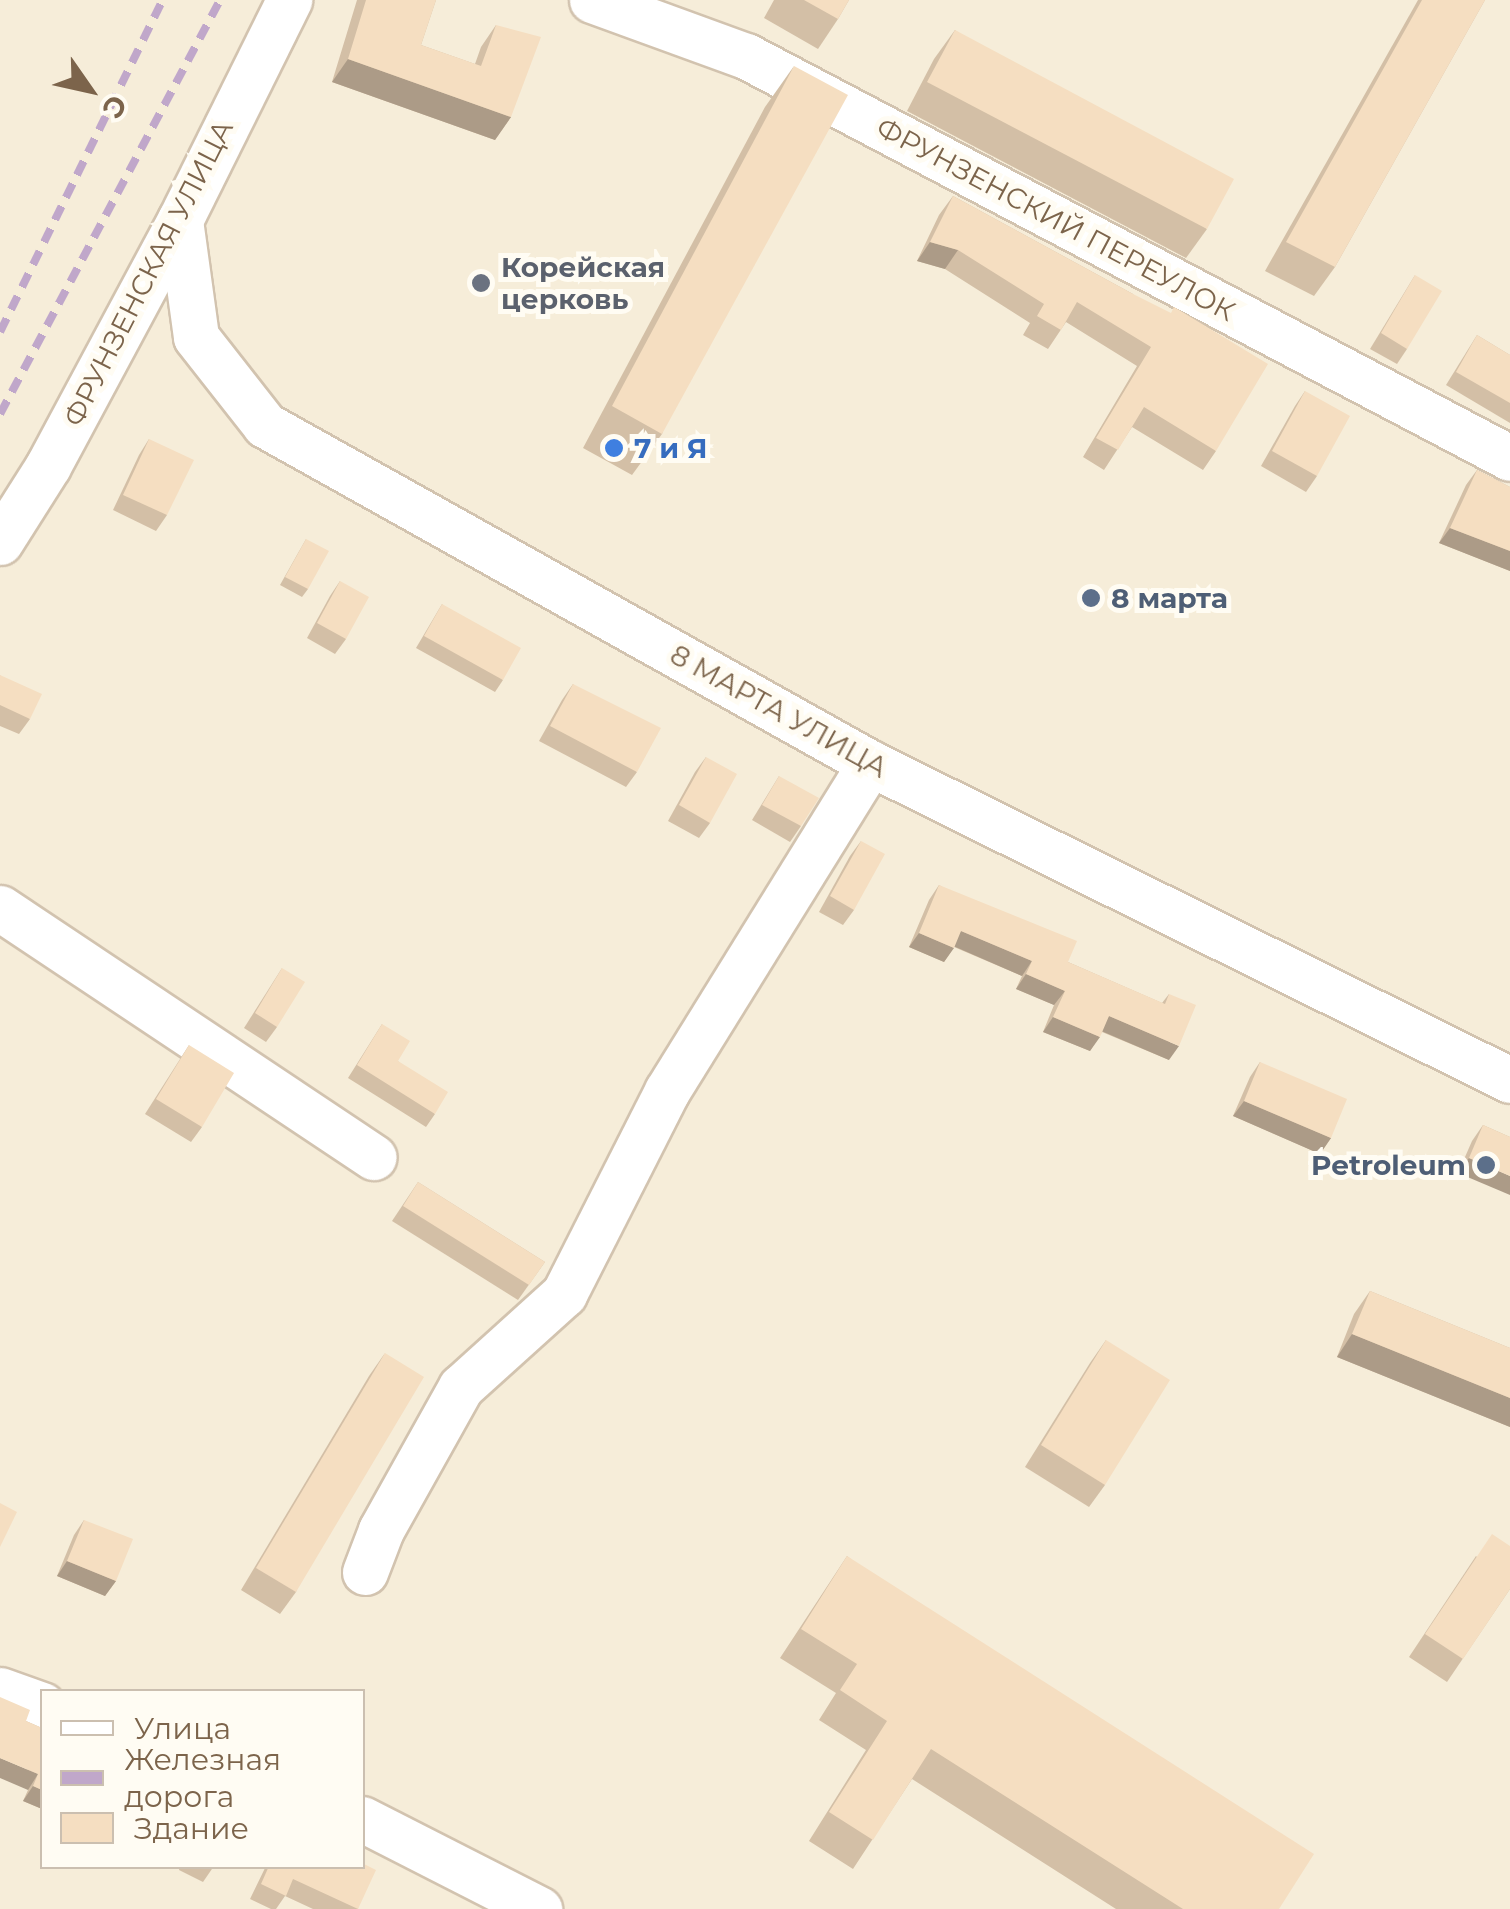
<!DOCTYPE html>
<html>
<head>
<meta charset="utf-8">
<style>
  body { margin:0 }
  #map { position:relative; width:1510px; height:1909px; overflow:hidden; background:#fefaeb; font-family:Montserrat,sans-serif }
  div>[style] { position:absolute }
  .residential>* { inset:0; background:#f6edd9 }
  .roads { filter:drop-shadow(2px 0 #d2c3af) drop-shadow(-2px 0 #d2c3af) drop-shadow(0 2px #d2c3af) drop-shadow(0 -2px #d2c3af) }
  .minor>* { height:45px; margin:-22.5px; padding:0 22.5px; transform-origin:22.5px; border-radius:22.5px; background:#fff }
  .rail>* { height:8px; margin-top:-4px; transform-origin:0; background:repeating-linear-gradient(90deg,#c0a7ca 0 15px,transparent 0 25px) }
  .wall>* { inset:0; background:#d3bfa6 }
  .shaded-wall>* { inset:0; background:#ac9b87 }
  .building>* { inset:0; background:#f5dec1 }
  .dots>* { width:28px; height:28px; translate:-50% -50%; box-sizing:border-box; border:5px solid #fffcf3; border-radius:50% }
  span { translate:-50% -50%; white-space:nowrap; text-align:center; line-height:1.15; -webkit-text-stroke:10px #fffcf3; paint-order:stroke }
  .street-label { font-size:28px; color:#7c644b }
  .worship-label { font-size:28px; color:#5b616d; font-weight:700 }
  .left { translate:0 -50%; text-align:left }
  .shop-label { font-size:28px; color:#366cbe; font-weight:700 }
  .service-label { font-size:28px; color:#4e5e75; font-weight:700 }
  .right { translate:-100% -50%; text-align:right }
  .legend { position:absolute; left:40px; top:1689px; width:325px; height:180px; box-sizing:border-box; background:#fffcf3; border:2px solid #cbbfb0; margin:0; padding:12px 18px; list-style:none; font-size:30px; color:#7c644b }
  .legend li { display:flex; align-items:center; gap:20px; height:50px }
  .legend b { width:50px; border:2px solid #cbbfb0 }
  .north { position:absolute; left:40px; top:40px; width:100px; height:100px; -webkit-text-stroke:8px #fffcf3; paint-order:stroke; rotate:124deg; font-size:28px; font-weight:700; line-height:40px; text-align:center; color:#7c644b }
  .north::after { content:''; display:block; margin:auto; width:35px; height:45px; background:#7c644b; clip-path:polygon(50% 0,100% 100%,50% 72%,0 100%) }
</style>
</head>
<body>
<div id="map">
  <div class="residential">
    <i style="clip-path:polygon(evenodd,0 0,1510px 0,1510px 1909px,0 1909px,0 0,42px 1692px,362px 1692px,362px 1866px,42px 1866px,42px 1692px)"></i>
  </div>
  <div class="roads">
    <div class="minor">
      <i style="left:592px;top:0;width:164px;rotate:20deg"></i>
      <i style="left:746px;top:56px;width:863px;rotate:27.75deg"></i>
      <i style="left:180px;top:220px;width:118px;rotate:82.2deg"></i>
      <i style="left:196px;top:337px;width:112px;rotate:51.9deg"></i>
      <i style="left:265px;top:425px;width:693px;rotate:29.19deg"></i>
      <i style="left:870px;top:763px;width:714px;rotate:26.35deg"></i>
      <i style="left:0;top:542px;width:90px;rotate:-57.7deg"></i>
      <i style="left:48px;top:466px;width:279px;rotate:-61.8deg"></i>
      <i style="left:180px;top:220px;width:246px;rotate:-63.6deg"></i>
      <i style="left:0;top:908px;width:449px;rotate:33.7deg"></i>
      <i style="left:365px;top:1572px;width:45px;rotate:-69.1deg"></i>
      <i style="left:381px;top:1530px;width:164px;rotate:-60.8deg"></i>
      <i style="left:461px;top:1387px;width:139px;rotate:-42.1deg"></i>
      <i style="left:564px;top:1294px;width:228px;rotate:-63.1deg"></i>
      <i style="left:667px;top:1091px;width:386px;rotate:-58.2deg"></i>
      <i style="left:0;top:1690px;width:45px;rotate:19.7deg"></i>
      <i style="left:362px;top:1819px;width:199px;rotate:27deg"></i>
    </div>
  </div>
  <div class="rail">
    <i style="left:0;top:332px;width:370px;rotate:-63.9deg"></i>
    <i style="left:0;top:414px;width:469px;rotate:-62deg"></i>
  </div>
  <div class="wall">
    <i style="clip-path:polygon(357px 0,436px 0,421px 45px,475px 64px,481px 47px,496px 25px,511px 117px,495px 140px,332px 82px)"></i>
    <i style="clip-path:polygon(774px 0,849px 0,838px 19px,818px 49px,764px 18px)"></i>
    <i style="clip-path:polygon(1418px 0,1485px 0,1335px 267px,1314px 296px,1265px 271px)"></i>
    <i style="clip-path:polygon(955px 30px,1207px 229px,1186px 258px,907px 111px,934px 59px)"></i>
    <i style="clip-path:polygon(794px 66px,662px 434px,632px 475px,583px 448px,765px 107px)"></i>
    <i style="clip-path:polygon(953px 196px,1133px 294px,1216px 451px,1203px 470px,1132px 427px,1104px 470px,1083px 457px,1137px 366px,1066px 322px,1048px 349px,1023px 335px,1030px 323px,945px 269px,917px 261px,939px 215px)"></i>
    <i style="clip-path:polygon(1415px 275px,1407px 349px,1397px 364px,1370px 349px)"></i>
    <i style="clip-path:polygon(1477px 335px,1510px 355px,1510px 423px,1446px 385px)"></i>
    <i style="clip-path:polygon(1305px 391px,1317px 476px,1306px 492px,1261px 466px,1295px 406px)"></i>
    <i style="clip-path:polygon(149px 439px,167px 515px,156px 531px,113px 510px,139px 455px)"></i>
    <i style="clip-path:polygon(1477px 470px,1510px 487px,1510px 571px,1439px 543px,1466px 485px)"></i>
    <i style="clip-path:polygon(306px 539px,308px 589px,302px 597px,280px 585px)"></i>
    <i style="clip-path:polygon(340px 581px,346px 639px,335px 654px,307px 638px,330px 596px)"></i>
    <i style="clip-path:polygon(442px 604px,503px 680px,495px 692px,416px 648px)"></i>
    <i style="clip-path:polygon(0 675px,30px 719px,19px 734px,0 726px)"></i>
    <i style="clip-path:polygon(573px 684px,637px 772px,626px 787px,539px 741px,562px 700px)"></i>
    <i style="clip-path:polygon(706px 757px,710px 823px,699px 838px,668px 821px,695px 772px)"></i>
    <i style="clip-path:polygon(779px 776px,801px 826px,790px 842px,752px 820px)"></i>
    <i style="clip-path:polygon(861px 841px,854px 910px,843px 925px,819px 912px,850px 856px)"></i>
    <i style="clip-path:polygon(939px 885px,1068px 962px,1162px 1003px,1169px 994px,1169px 1060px,1102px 1032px,1090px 1051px,1043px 1032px,1054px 1005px,1016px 989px,1022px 976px,954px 947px,944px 962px,909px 947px,929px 900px)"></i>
    <i style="clip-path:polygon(282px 968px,277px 1027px,266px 1042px,244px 1028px)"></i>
    <i style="clip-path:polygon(382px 1024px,398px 1061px,435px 1114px,426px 1127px,348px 1078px)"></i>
    <i style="clip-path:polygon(189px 1045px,202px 1127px,191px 1142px,145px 1114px)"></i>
    <i style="clip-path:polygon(1260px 1062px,1331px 1138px,1320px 1154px,1233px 1116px,1250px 1077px)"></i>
    <i style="clip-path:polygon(1483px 1125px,1510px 1137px,1458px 1173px,1472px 1141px)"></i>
    <i style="clip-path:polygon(418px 1182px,545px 1262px,518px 1300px,392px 1221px)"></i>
    <i style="clip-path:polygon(1370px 1291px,1510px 1348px,1510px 1427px,1337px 1357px,1354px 1314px)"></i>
    <i style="clip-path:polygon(1106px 1340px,1105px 1485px,1089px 1507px,1025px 1467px,1090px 1363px)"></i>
    <i style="clip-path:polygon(385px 1353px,296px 1592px,280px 1614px,241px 1590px,369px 1376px)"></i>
    <i style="clip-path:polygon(84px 1520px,116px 1581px,105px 1596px,57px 1576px,74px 1535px)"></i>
    <i style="clip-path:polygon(847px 1556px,1279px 1909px,1116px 1909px,912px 1779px,853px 1869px,809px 1841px,866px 1750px,819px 1720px,836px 1693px,780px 1658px)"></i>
    <i style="clip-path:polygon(1476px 1556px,1510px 1589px,1447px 1682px,1409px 1657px)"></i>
    <i style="clip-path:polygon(26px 1721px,42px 1728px,42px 1809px,23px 1801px,28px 1790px)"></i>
    <i style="clip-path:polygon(180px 1866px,214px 1866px,203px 1882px,179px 1870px)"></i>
    <i style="clip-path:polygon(266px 1866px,362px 1866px,358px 1909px,313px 1909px,285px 1896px,276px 1909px,271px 1909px,250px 1899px)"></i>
  </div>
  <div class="shaded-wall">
    <i style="clip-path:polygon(348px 59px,511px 117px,495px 140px,332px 82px)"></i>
    <i style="clip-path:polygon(930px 242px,958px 250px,945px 269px,917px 261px)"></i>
    <i style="clip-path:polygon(1450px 528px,1510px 551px,1510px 571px,1439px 543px)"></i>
    <i style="clip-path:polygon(961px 931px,1032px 961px,1022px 976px,951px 945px)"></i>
    <i style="clip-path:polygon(919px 933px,954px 948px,944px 962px,909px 947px)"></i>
    <i style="clip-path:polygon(1026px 974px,1065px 991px,1054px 1005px,1016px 989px)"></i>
    <i style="clip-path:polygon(1109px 1016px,1179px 1046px,1169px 1060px,1099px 1030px)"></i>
    <i style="clip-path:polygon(1053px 1017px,1100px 1037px,1090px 1051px,1043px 1032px)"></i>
    <i style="clip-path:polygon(1244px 1101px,1331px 1138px,1320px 1154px,1233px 1116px)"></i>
    <i style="clip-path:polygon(1469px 1158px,1510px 1176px,1510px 1195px,1458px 1173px)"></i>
    <i style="clip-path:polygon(1352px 1334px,1510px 1398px,1510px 1427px,1337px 1357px)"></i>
    <i style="clip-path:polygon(67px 1561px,116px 1581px,105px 1596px,57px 1576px)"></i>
    <i style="clip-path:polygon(0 1758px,38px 1774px,28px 1790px,0 1778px)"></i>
    <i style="clip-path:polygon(33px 1786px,42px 1790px,42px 1809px,23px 1801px)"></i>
  </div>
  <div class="building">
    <i style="clip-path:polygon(366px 0,436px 0,421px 45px,481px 66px,496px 25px,541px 37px,511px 117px,348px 59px)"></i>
    <i style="clip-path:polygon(804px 0,849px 0,838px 19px)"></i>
    <i style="clip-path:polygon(1422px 0,1485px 0,1335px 267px,1286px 242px)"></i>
    <i style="clip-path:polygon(955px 30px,1234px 179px,1207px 229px,927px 82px)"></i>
    <i style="clip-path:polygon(794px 66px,848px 95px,662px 434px,612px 406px)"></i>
    <i style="clip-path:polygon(953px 196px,1133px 294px,1171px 313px,1174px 307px,1268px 364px,1216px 451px,1144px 407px,1118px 450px,1096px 438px,1151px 347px,1077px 302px,1061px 330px,1037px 316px,1044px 304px,958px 250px,930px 242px)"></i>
    <i style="clip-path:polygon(1415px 275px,1442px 291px,1407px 349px,1381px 333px)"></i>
    <i style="clip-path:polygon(1477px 335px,1510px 355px,1510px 403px,1456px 372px)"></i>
    <i style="clip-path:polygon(1305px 391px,1350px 416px,1317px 476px,1272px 451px)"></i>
    <i style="clip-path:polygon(149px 439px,194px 460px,167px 515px,123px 495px)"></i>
    <i style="clip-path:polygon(1477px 470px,1510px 487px,1510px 551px,1450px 528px)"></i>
    <i style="clip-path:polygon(306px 539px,329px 551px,308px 589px,285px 577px)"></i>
    <i style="clip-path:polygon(340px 581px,369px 597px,346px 639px,317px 623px)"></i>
    <i style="clip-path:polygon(442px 604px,521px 648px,503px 680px,424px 636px)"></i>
    <i style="clip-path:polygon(0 675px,42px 694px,30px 719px,0 705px)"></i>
    <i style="clip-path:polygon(573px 684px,661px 728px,637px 772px,550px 726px)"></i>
    <i style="clip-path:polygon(706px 757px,737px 774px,710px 823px,679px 805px)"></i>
    <i style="clip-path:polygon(779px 776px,819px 798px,801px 826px,762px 805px)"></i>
    <i style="clip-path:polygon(861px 841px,885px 854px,854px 910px,830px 896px)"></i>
    <i style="clip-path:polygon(939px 885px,1077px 941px,1068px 962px,1165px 1004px,1169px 994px,1196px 1005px,1179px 1046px,1109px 1016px,1100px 1037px,1053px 1017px,1065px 991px,1026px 974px,1032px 961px,961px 931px,954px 948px,919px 933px)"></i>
    <i style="clip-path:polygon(282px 968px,305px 982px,277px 1027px,255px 1013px)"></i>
    <i style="clip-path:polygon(382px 1024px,410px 1041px,398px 1061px,448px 1092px,435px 1114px,357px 1065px)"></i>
    <i style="clip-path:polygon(189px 1045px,234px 1073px,202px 1127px,156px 1099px)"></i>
    <i style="clip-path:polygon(1260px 1062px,1347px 1099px,1331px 1138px,1244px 1101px)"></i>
    <i style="clip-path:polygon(1483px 1125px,1510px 1137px,1510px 1176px,1469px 1158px)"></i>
    <i style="clip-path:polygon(418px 1182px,545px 1262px,529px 1285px,403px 1206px)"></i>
    <i style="clip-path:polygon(1370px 1291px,1510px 1348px,1510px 1398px,1352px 1334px)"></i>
    <i style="clip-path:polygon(1106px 1340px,1170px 1380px,1105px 1485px,1041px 1445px)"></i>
    <i style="clip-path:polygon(385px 1353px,424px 1377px,296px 1592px,256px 1568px)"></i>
    <i style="clip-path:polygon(0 1503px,17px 1512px,0 1547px)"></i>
    <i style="clip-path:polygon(84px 1520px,133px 1539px,116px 1581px,67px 1561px)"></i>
    <i style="clip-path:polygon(1492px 1534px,1510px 1546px,1510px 1589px,1463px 1659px,1425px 1634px)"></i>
    <i style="clip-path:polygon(847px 1556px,1314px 1854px,1279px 1909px,1183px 1909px,931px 1749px,873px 1840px,829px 1812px,887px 1721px,840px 1690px,857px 1664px,801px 1629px)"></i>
    <i style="clip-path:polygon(0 1697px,30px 1710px,26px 1721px,42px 1728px,42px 1790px,33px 1786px,38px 1774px,0 1758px)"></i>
    <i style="clip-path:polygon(362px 1863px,376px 1870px,358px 1909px,293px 1879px,286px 1896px,261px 1884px,269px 1866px,362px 1866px)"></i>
  </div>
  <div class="dots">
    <i style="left:481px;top:283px;background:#6b7280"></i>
    <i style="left:614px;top:448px;background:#3f7fe0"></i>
    <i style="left:1091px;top:598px;background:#5c6f8a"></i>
    <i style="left:1486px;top:1165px;background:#5c6f8a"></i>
  </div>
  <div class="street-label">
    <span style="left:1056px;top:219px;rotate:28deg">ФРУНЗЕНСКИЙ ПЕРЕУЛОК</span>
    <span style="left:148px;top:273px;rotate:-63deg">ФРУНЗЕНСКАЯ УЛИЦА</span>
    <span style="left:779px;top:711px;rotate:29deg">8 МАРТА УЛИЦА</span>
  </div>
  <div class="worship-label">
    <span class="left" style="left:501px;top:283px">Корейская<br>церковь</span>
  </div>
  <div class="shop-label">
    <span class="left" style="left:634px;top:448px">7 и Я</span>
  </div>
  <div class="service-label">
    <span class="left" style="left:1111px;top:598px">8 марта</span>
    <span class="right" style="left:1466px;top:1165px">Petroleum</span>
  </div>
  <ul class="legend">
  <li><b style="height:12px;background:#fff"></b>Улица</li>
  <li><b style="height:12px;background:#c0a7ca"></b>Железная дорога</li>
  <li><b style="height:28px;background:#f5dec1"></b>Здание</li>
  </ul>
  <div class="north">С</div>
</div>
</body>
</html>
